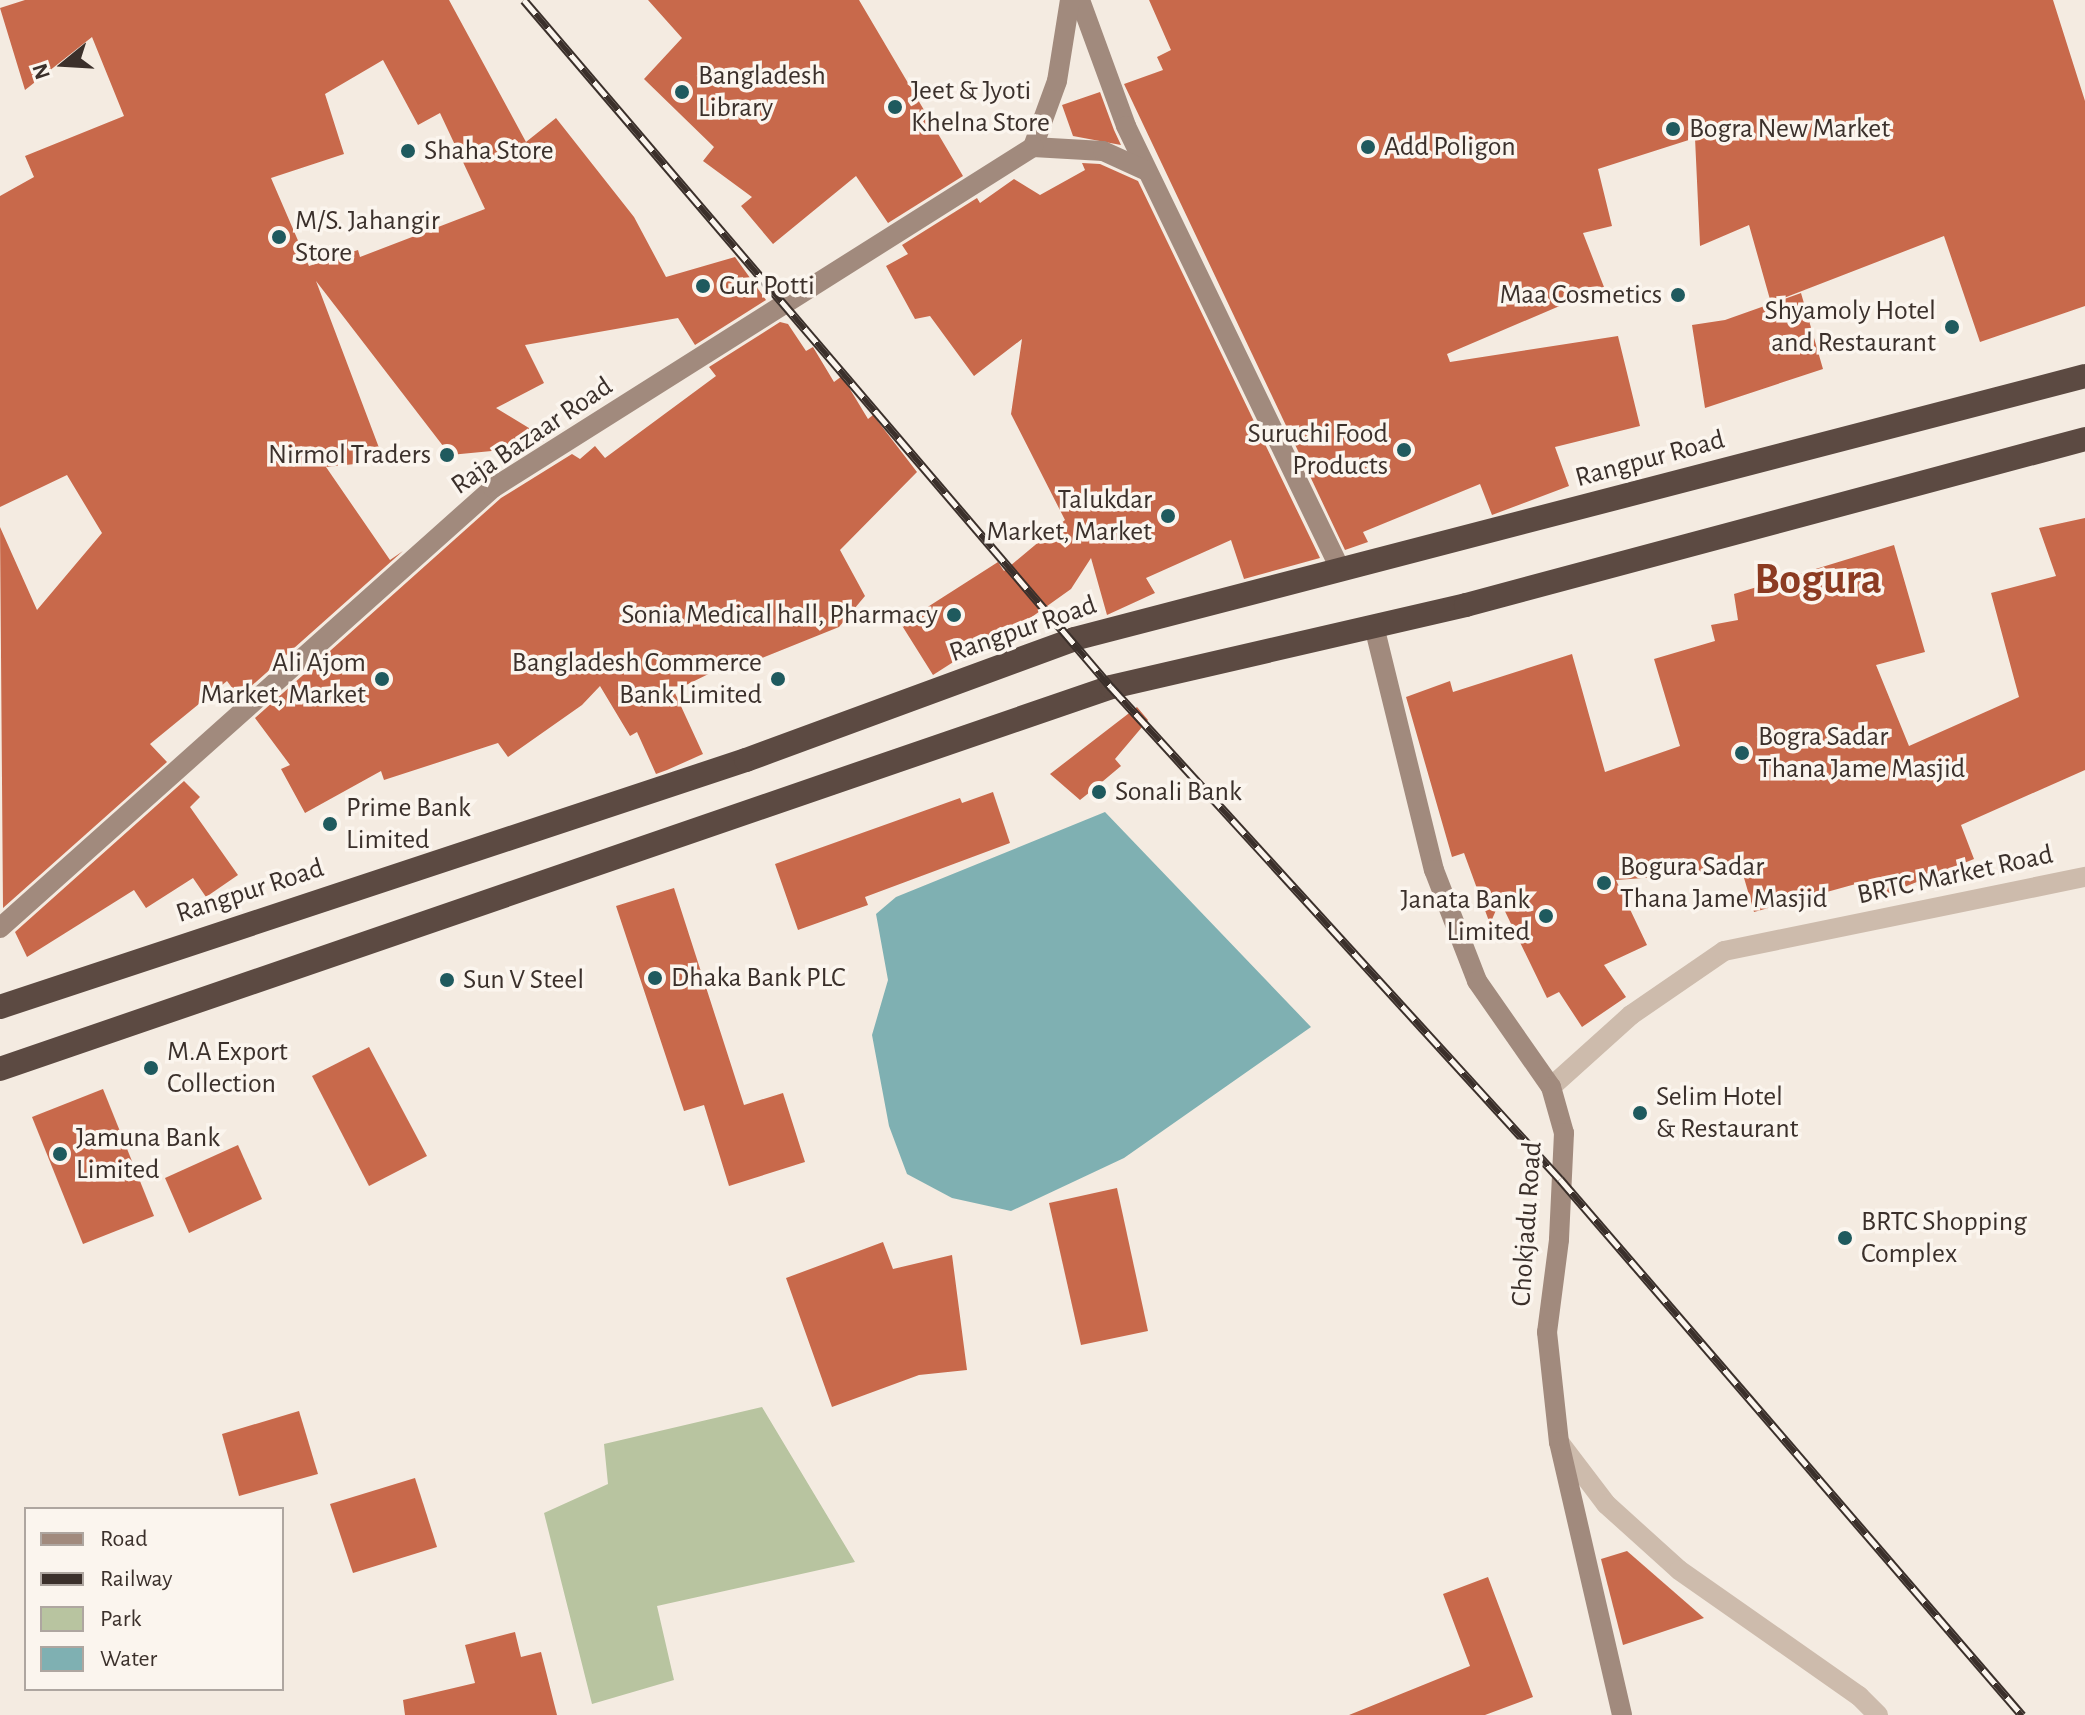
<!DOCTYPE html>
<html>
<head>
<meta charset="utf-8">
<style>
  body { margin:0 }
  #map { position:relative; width:2085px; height:1715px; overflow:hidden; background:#f4ebe1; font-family:"Alegreya Sans",sans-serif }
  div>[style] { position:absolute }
  .green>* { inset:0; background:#b8c4a0 }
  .water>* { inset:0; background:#7fb0b2 }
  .building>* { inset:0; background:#c8694b }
  .street>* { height:20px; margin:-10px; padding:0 10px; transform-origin:10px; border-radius:10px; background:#cdbbac }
  .secondary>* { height:20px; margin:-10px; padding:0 10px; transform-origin:10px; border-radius:10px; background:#a18a7d }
  .highway>* { height:24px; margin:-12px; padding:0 12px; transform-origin:12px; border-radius:12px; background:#5c4a42 }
  .rail>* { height:9px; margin-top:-4.5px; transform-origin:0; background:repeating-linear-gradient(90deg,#fbf5ee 0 18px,#3b302b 0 36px); box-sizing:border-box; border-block:2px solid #3b302b }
  .dots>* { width:22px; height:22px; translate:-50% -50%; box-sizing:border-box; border:4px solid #fbf5ee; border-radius:50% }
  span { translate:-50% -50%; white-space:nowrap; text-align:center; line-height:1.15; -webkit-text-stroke:7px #fbf5ee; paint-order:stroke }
  .poi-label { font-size:28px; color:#3b302b }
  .left { translate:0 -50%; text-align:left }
  .right { translate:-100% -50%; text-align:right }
  .street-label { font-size:28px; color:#3b302b }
  .town-label { font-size:44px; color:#8c3b22; font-weight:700 }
  .legend { position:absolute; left:24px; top:1507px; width:260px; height:184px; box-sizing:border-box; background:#fbf5ee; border:2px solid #aea6a0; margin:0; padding:10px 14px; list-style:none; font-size:24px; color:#3b302b }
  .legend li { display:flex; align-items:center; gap:16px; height:40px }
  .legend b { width:40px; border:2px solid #aea6a0 }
  .north { position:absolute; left:24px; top:24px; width:80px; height:80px; -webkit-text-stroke:6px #fbf5ee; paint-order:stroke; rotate:252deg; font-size:22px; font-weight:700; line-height:32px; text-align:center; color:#3b302b }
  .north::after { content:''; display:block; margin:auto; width:28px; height:36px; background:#3b302b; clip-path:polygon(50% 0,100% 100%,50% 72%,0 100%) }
</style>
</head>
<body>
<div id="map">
  <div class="green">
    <i style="clip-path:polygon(762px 1407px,855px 1562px,657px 1606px,674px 1680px,592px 1704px,544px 1513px,608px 1484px,604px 1444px)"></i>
  </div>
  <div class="water">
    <i style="clip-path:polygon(1105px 812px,1311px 1027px,1124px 1158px,1011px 1211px,952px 1198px,907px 1174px,889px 1126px,872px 1035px,888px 980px,876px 914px,896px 897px)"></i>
  </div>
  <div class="building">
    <i style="clip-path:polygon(evenodd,25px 0,449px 0,526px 142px,556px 118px,634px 217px,666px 277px,735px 257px,766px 300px,695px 345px,678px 318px,525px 345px,544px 383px,496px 408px,547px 439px,534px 447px,450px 455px,316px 281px,384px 461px,326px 467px,390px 560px,403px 551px,239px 697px,227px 681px,150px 744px,167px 762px,3px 908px,0 527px,37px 610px,102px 533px,67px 475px,0 507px,0 196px,34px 177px,25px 156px,124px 116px,92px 37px,25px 90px,0 8px,25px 0,383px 60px,418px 125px,440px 113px,485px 209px,360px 257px,358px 250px,309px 266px,271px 178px,344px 154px,325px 94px,383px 60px)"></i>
    <i style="clip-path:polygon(648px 0,859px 0,963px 176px,888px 223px,856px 176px,773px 244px,741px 206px,752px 197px,703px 161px,714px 147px,644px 79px,682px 38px)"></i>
    <i style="clip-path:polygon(1149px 0,2053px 0,2085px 101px,2085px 306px,1980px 342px,1944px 236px,1771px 303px,1749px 225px,1700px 246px,1695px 138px,1598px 169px,1612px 226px,1583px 233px,1604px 287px,1447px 354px,1450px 362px,1618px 336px,1640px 426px,1555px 447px,1569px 486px,1492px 515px,1480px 484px,1363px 532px,1368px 542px,1345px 550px,1124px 84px,1163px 70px,1157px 57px,1171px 50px)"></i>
    <i style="clip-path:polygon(1100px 92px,1114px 130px,1121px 145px,1073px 136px,1062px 105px)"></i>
    <i style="clip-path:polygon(1082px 163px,1100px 164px,1138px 181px,1320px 558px,1244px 579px,1231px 540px,1146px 578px,1155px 593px,1107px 615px,1091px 558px,1071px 589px,1012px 631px,1008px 627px,933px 675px,901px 624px,998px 562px,1004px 571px,1065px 520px,1011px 414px,1022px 339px,974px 376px,930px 316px,915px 319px,886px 266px,908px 254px,902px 245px,977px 198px,980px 203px,1014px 179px,1040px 195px,1085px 170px)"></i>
    <i style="clip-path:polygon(1801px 293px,1823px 369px,1705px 408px,1692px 325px,1725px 320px)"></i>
    <i style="clip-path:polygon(780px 322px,788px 324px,806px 351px,813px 347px,834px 382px,842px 376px,868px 419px,873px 415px,917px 472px,840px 550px,865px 596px,839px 627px,752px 662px,749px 654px,674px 691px,703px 754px,667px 770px,656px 774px,637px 732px,630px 736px,600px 686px,582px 705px,508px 757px,498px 743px,384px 780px,381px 771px,305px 813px,281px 769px,290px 765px,255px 718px,501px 498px,572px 454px,580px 459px,595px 446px,605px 458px,716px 376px,709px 367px)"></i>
    <i style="clip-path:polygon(2085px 518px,2085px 770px,1961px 825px,1974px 859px,1887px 894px,1881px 877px,1754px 912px,1742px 871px,1616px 880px,1647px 945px,1604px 965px,1626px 997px,1582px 1027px,1559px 992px,1547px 998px,1500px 901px,1490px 924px,1464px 853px,1452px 857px,1406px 697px,1450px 681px,1453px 692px,1572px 654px,1605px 772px,1680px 746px,1654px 659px,1715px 641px,1711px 625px,1738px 620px,1734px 594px,1894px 545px,1925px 652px,1876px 665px,1909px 746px,2019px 697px,1991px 593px,2056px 576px,2039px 528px)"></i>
    <i style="clip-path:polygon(1137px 707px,1148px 720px,1115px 759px,1121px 766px,1090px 792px,1080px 800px,1050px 774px)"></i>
    <i style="clip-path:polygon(184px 781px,200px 797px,190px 807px,238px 875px,206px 897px,193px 878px,146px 908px,134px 890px,27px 957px,15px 932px)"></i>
    <i style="clip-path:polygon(993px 792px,1010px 843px,865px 897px,868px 905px,798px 930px,775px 864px,960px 798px,962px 803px)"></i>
    <i style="clip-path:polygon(674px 888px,744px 1105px,783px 1093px,805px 1162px,729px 1186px,704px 1105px,684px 1111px,616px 906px)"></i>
    <i style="clip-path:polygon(369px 1047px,427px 1156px,369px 1186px,312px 1076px)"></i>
    <i style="clip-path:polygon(103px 1089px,154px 1216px,83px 1244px,32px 1117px)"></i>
    <i style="clip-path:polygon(238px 1145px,262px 1199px,189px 1233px,165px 1178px)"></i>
    <i style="clip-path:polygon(1117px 1188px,1148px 1331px,1081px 1345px,1049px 1203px)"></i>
    <i style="clip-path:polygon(883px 1242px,893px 1269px,952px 1255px,967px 1370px,919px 1375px,832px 1407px,786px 1278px)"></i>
    <i style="clip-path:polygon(299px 1411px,318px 1474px,239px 1496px,222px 1434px)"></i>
    <i style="clip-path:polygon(415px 1478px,437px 1547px,353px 1573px,330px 1504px)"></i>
    <i style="clip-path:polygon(1627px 1551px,1704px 1618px,1623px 1645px,1601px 1559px)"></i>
    <i style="clip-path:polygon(1488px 1577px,1533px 1697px,1485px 1715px,1349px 1715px,1470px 1666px,1443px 1594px)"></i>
    <i style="clip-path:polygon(515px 1632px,521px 1657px,541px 1652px,557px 1715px,405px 1715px,403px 1700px,475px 1683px,465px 1645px)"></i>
  </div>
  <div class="street">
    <i style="left:1551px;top:1087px;width:108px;rotate:-42deg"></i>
    <i style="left:1631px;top:1015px;width:113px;rotate:-34.5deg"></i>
    <i style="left:1724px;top:951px;width:369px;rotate:-11.6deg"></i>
    <i style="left:1559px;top:1442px;width:78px;rotate:52.8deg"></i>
    <i style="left:1606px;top:1504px;width:98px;rotate:42.1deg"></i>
    <i style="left:1679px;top:1570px;width:220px;rotate:35deg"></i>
    <i style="left:1859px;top:1696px;width:27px;rotate:45deg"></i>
  </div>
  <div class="secondary">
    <i style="left:1080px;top:0;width:134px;rotate:69.9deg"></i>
    <i style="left:1126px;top:126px;width:494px;rotate:64.2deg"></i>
    <i style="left:1033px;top:147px;width:70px;rotate:-70deg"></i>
    <i style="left:1057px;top:81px;width:82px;rotate:-80.9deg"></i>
    <i style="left:1033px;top:147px;width:70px;rotate:3.3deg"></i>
    <i style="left:1103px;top:151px;width:48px;rotate:24.4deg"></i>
    <i style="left:1374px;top:626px;width:251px;rotate:76.2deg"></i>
    <i style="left:1434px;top:870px;width:119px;rotate:68.8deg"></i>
    <i style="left:1477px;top:981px;width:129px;rotate:55.1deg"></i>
    <i style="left:1551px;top:1087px;width:48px;rotate:74.2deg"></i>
    <i style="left:1564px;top:1133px;width:107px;rotate:92.7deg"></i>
    <i style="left:1559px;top:1240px;width:93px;rotate:97.4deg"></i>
    <i style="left:1547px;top:1332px;width:111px;rotate:83.8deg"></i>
    <i style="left:1559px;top:1442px;width:280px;rotate:77deg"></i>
    <i style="left:0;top:928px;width:661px;rotate:-41.75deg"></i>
    <i style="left:493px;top:488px;width:639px;rotate:-32.27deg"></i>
  </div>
  <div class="highway">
    <i style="left:0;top:1007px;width:786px;rotate:-18.32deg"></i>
    <i style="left:746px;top:760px;width:350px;rotate:-20.2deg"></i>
    <i style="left:1074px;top:639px;width:1045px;rotate:-14.58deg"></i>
    <i style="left:0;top:1069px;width:1175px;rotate:-18.97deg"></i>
    <i style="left:1111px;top:687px;width:364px;rotate:-13deg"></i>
    <i style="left:1466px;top:605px;width:641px;rotate:-15.01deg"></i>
  </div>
  <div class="rail">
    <i style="left:524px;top:0;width:904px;rotate:49.49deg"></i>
    <i style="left:1111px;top:687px;width:666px;rotate:47.62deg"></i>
    <i style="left:1560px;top:1179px;width:708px;rotate:49.24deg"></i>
  </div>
  <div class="dots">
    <i style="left:682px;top:92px;background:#1f5a5e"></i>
    <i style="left:895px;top:107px;background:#1f5a5e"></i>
    <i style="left:1673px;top:129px;background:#1f5a5e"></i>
    <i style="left:1368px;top:147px;background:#1f5a5e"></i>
    <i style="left:408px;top:151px;background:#1f5a5e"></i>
    <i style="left:279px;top:237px;background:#1f5a5e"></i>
    <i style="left:703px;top:286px;background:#1f5a5e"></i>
    <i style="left:1678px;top:295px;background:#1f5a5e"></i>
    <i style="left:1952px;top:327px;background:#1f5a5e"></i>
    <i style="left:1404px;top:450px;background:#1f5a5e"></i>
    <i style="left:447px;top:455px;background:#1f5a5e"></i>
    <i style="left:1168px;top:516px;background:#1f5a5e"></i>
    <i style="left:954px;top:615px;background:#1f5a5e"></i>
    <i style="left:382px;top:679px;background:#1f5a5e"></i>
    <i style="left:778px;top:679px;background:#1f5a5e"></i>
    <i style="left:1742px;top:753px;background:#1f5a5e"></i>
    <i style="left:1099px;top:792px;background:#1f5a5e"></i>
    <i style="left:330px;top:824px;background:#1f5a5e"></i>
    <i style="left:1604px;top:883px;background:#1f5a5e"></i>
    <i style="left:1546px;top:916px;background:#1f5a5e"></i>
    <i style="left:655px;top:978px;background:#1f5a5e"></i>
    <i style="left:447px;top:980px;background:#1f5a5e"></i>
    <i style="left:151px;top:1068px;background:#1f5a5e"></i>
    <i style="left:1640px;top:1113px;background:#1f5a5e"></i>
    <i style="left:60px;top:1154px;background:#1f5a5e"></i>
    <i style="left:1845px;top:1238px;background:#1f5a5e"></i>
  </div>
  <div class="poi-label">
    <span class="left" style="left:698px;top:92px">Bangladesh<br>Library</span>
    <span class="left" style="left:911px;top:107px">Jeet &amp; Jyoti<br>Khelna Store</span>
    <span class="left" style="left:1689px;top:129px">Bogra New Market</span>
    <span class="left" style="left:1384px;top:147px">Add Poligon</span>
    <span class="left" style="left:424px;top:151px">Shaha Store</span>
    <span class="left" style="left:295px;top:237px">M/S. Jahangir<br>Store</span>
    <span class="left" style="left:719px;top:286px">Gur Potti</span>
    <span class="right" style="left:1662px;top:295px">Maa Cosmetics</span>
    <span class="right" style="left:1936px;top:327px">Shyamoly Hotel<br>and Restaurant</span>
    <span class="right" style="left:1388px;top:450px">Suruchi Food<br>Products</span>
    <span class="right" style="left:431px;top:455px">Nirmol Traders</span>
    <span class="right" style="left:1152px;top:516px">Talukdar<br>Market, Market</span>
    <span class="right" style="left:938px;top:615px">Sonia Medical hall, Pharmacy</span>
    <span class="right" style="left:366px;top:679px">Ali Ajom<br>Market, Market</span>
    <span class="right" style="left:762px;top:679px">Bangladesh Commerce<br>Bank Limited</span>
    <span class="left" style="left:1758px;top:753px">Bogra Sadar<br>Thana Jame Masjid</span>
    <span class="left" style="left:1115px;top:792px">Sonali Bank</span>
    <span class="left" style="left:346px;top:824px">Prime Bank<br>Limited</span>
    <span class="left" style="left:1620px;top:883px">Bogura Sadar<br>Thana Jame Masjid</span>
    <span class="right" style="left:1530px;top:916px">Janata Bank<br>Limited</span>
    <span class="left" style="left:671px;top:978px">Dhaka Bank PLC</span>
    <span class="left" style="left:463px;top:980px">Sun V Steel</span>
    <span class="left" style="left:167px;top:1068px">M.A Export<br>Collection</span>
    <span class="left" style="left:1656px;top:1113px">Selim Hotel<br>&amp; Restaurant</span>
    <span class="left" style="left:76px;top:1154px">Jamuna Bank<br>Limited</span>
    <span class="left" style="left:1861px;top:1238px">BRTC Shopping<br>Complex</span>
  </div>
  <div class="street-label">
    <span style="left:532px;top:436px;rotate:-34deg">Raja Bazaar Road</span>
    <span style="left:1650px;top:459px;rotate:-15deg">Rangpur Road</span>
    <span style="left:1023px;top:629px;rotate:-19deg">Rangpur Road</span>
    <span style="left:1955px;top:875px;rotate:-12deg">BRTC Market Road</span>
    <span style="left:250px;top:891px;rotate:-18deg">Rangpur Road</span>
    <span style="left:1527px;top:1224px;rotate:-86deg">Chokjadu Road</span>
  </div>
  <div class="town-label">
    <span style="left:1818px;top:580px">Bogura</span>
  </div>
  <ul class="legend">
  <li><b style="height:10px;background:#a18a7d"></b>Road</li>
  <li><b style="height:10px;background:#3b302b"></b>Railway</li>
  <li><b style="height:22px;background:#b8c4a0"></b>Park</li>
  <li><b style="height:22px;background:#7fb0b2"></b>Water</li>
  </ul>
  <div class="north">N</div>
</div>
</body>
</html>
